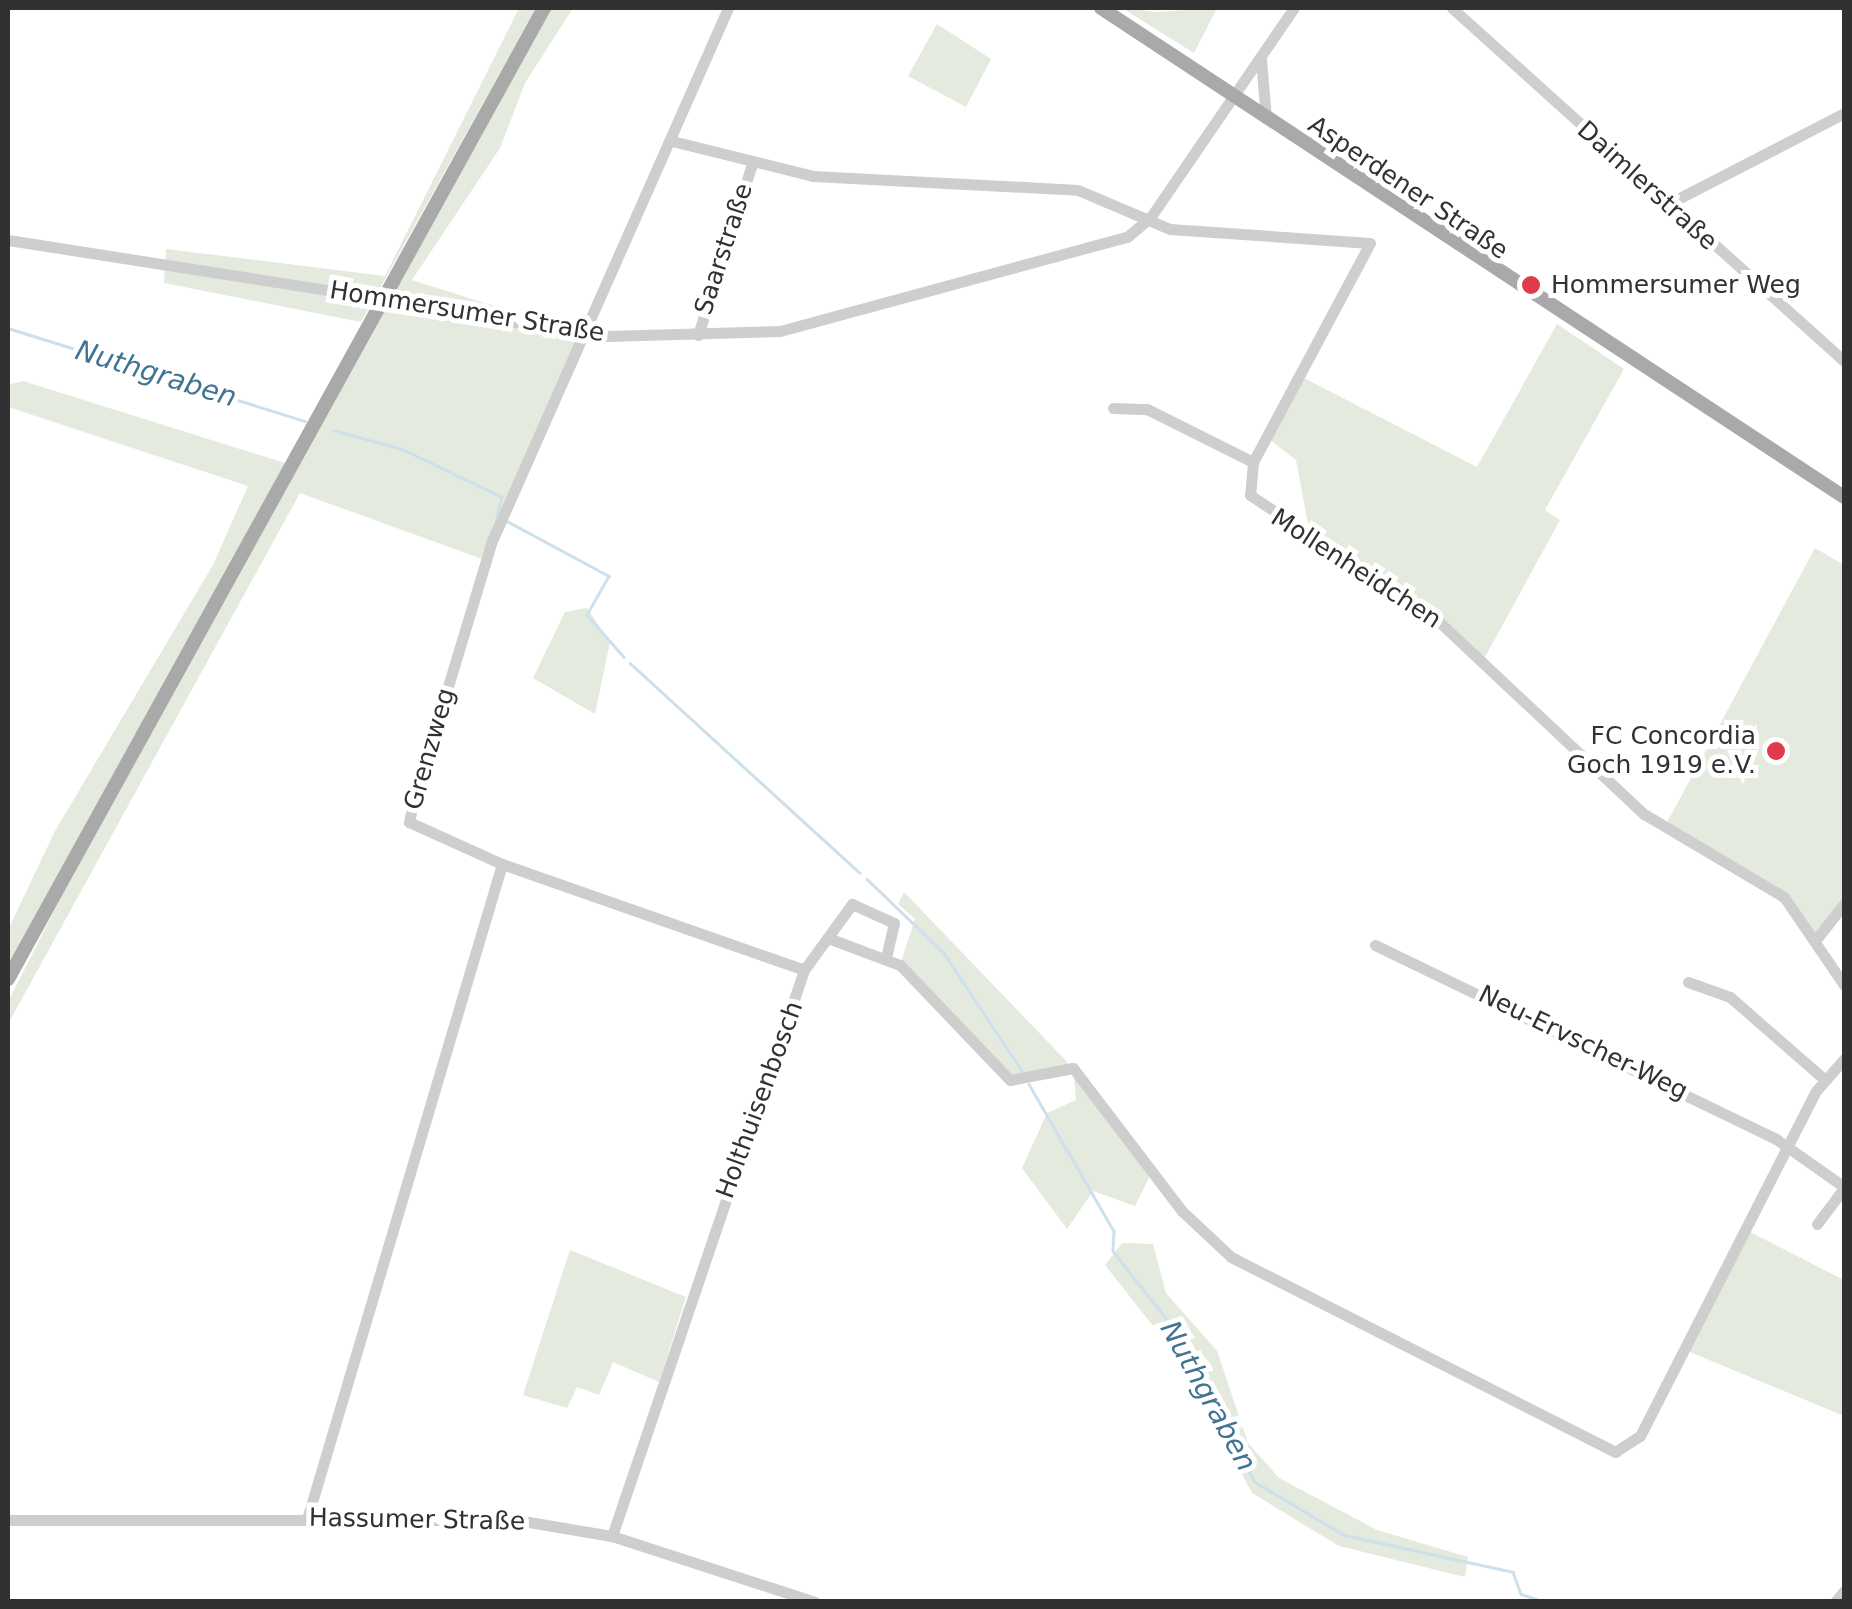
<!DOCTYPE html>
<html>
<head>
<meta charset="utf-8">
<style>
  body { margin:0 }
  #map { position:relative; width:1852px; height:1609px; overflow:hidden; background:#fff; font-family:"DejaVu Sans",sans-serif }
  div>[style] { position:absolute }
  .green>* { inset:0; background:#e4eadd }
  .stream>* { height:2.5px; margin:-1.25px; padding:0 1.25px; transform-origin:1.25px; border-radius:1.25px; background:#cde0ec }
  .minor>* { height:11px; margin:-5.5px; padding:0 5.5px; transform-origin:5.5px; border-radius:5.5px; background:#cecece }
  .major>* { height:14px; margin:-7px; padding:0 7px; transform-origin:7px; border-radius:7px; background:#a9a9a9 }
  .minor-bridge>* { height:11px; margin:-5.5px; padding:0 5.5px; transform-origin:5.5px; border-radius:5.5px; background:#cecece }
  .dots>* { width:28px; height:28px; translate:-50% -50%; box-sizing:border-box; border:5px solid #fff; border-radius:50% }
  span { translate:-50% -50%; white-space:nowrap; text-align:center; line-height:1.15; -webkit-text-stroke:10px #fff; paint-order:stroke }
  .street-label { font-size:25px; color:#313131 }
  .poi-label { font-size:25px; color:#313131 }
  .left { translate:0 -50%; text-align:left }
  .right { translate:-100% -50%; text-align:right }
  .water-label { font-size:28px; color:#417491; font-style:italic }
  .frame { position:absolute; inset:0; border:10px solid #313131; pointer-events:none }
</style>
</head>
<body>
<div id="map">
  <div class="green">
    <i style="clip-path:polygon(519px 8px,536px 8px,361px 322px,164px 283px,166px 249px,385px 276px)"></i>
    <i style="clip-path:polygon(548px 8px,573px 8px,525px 83px,500px 148px,412px 280px,583px 334px,485px 560px,300px 493px,8px 1024px,8px 1002px,56px 907px)"></i>
    <i style="clip-path:polygon(1122px 8px,1156px 12px,1217px 8px,1194px 53px)"></i>
    <i style="clip-path:polygon(937px 24px,991px 59px,966px 107px,908px 76px)"></i>
    <i style="clip-path:polygon(1557px 324px,1624px 369px,1545px 510px,1560px 520px,1484px 659px,1311px 540px,1296px 460px,1266px 437px,1298px 375px,1477px 467px)"></i>
    <i style="clip-path:polygon(23px 381px,285px 463px,8px 971px,8px 930px,55px 831px,213px 565px,248px 486px,8px 407px,8px 385px)"></i>
    <i style="clip-path:polygon(1815px 548px,1844px 565px,1844px 904px,1818px 937px,1784px 897px,1664px 828px)"></i>
    <i style="clip-path:polygon(587px 608px,610px 642px,595px 714px,533px 678px,565px 612px)"></i>
    <i style="clip-path:polygon(904px 892px,1073px 1068px,1153px 1170px,1135px 1206px,1093px 1191px,1067px 1229px,1022px 1168px,1047px 1113px,1076px 1100px,1073px 1068px,1010px 1080px,900px 965px,915px 919px,898px 904px)"></i>
    <i style="clip-path:polygon(1744px 1229px,1844px 1280px,1844px 1416px,1685px 1350px)"></i>
    <i style="clip-path:polygon(1122px 1243px,1153px 1244px,1166px 1293px,1217px 1351px,1248px 1443px,1279px 1478px,1377px 1530px,1468px 1557px,1465px 1577px,1339px 1546px,1252px 1493px,1186px 1368px,1105px 1265px)"></i>
    <i style="clip-path:polygon(570px 1250px,686px 1297px,659px 1382px,613px 1362px,599px 1395px,577px 1387px,567px 1408px,523px 1395px)"></i>
  </div>
  <div class="stream">
    <i style="left:8px;top:328px;width:311px;rotate:17.4deg"></i>
    <i style="left:333px;top:430px;width:72px;rotate:15.4deg"></i>
    <i style="left:402px;top:449px;width:111px;rotate:25.6deg"></i>
    <i style="left:502px;top:497px;width:20px;rotate:105deg"></i>
    <i style="left:507px;top:521px;width:116px;rotate:28.3deg"></i>
    <i style="left:609px;top:576px;width:45px;rotate:119.4deg"></i>
    <i style="left:587px;top:615px;width:56px;rotate:48.6deg"></i>
    <i style="left:630px;top:663px;width:311px;rotate:42.4deg"></i>
    <i style="left:867px;top:879px;width:107px;rotate:43.9deg"></i>
    <i style="left:944px;top:953px;width:141px;rotate:56.5deg"></i>
    <i style="left:1029px;top:1084px;width:170px;rotate:60deg"></i>
    <i style="left:1114px;top:1231px;width:20px;rotate:93deg"></i>
    <i style="left:1113px;top:1251px;width:102px;rotate:51.8deg"></i>
    <i style="left:1176px;top:1331px;width:170px;rotate:62.4deg"></i>
    <i style="left:1255px;top:1482px;width:104px;rotate:30.8deg"></i>
    <i style="left:1344px;top:1535px;width:173px;rotate:12.3deg"></i>
    <i style="left:1513px;top:1572px;width:23px;rotate:70deg"></i>
    <i style="left:1521px;top:1594px;width:26px;rotate:18deg"></i>
  </div>
  <div class="minor">
    <i style="left:1452px;top:8px;width:528px;rotate:42deg"></i>
    <i style="left:1261px;top:59px;width:59px;rotate:85.2deg"></i>
    <i style="left:672px;top:141px;width:145px;rotate:13.9deg"></i>
    <i style="left:813px;top:176px;width:265px;rotate:3deg"></i>
    <i style="left:1078px;top:190px;width:100px;rotate:23deg"></i>
    <i style="left:1170px;top:229px;width:200px;rotate:4deg"></i>
    <i style="left:1370px;top:243px;width:248px;rotate:118.1deg"></i>
    <i style="left:1253px;top:462px;width:33px;rotate:95deg"></i>
    <i style="left:1250px;top:495px;width:221px;rotate:33.5deg"></i>
    <i style="left:1434px;top:617px;width:288px;rotate:43.2deg"></i>
    <i style="left:1644px;top:814px;width:163px;rotate:30.7deg"></i>
    <i style="left:1784px;top:897px;width:107px;rotate:55.7deg"></i>
    <i style="left:1668px;top:204px;width:198px;rotate:-27.3deg"></i>
    <i style="left:8px;top:240px;width:322px;rotate:8.9deg"></i>
    <i style="left:434px;top:310px;width:176px;rotate:8.5deg"></i>
    <i style="left:608px;top:336px;width:172px;rotate:-1.7deg"></i>
    <i style="left:780px;top:331px;width:360px;rotate:-15.2deg"></i>
    <i style="left:1127px;top:237px;width:30px;rotate:-40deg"></i>
    <i style="left:1150px;top:218px;width:255px;rotate:-55.6deg"></i>
    <i style="left:698px;top:335px;width:179px;rotate:-72.5deg"></i>
    <i style="left:1113px;top:408px;width:34px;rotate:2deg"></i>
    <i style="left:1147px;top:409px;width:119px;rotate:26.6deg"></i>
    <i style="left:502px;top:864px;width:320px;rotate:19.3deg"></i>
    <i style="left:804px;top:970px;width:598px;rotate:108.74deg"></i>
    <i style="left:1818px;top:937px;width:42px;rotate:-51.8deg"></i>
    <i style="left:828px;top:938px;width:77px;rotate:20.6deg"></i>
    <i style="left:900px;top:965px;width:159px;rotate:46.3deg"></i>
    <i style="left:1010px;top:1080px;width:64px;rotate:-10.8deg"></i>
    <i style="left:1073px;top:1068px;width:180px;rotate:52.7deg"></i>
    <i style="left:1182px;top:1211px;width:67px;rotate:43.2deg"></i>
    <i style="left:1231px;top:1257px;width:431px;rotate:26.9deg"></i>
    <i style="left:1615px;top:1452px;width:30px;rotate:-33deg"></i>
    <i style="left:1640px;top:1436px;width:387px;rotate:-63deg"></i>
    <i style="left:1816px;top:1091px;width:43px;rotate:-48.8deg"></i>
    <i style="left:1375px;top:945px;width:445px;rotate:25.8deg"></i>
    <i style="left:1776px;top:1139px;width:83px;rotate:35.2deg"></i>
    <i style="left:804px;top:970px;width:82px;rotate:-54deg"></i>
    <i style="left:852px;top:904px;width:46px;rotate:24.3deg"></i>
    <i style="left:894px;top:923px;width:35px;rotate:103deg"></i>
    <i style="left:1688px;top:982px;width:45px;rotate:19.7deg"></i>
    <i style="left:1730px;top:997px;width:126px;rotate:41.1deg"></i>
    <i style="left:1817px;top:1224px;width:45px;rotate:-53.1deg"></i>
    <i style="left:307px;top:1519px;width:683px;rotate:-73.42deg"></i>
    <i style="left:502px;top:864px;width:102px;rotate:-155.7deg"></i>
    <i style="left:409px;top:822px;width:24px;rotate:-78deg"></i>
    <i style="left:414px;top:799px;width:270px;rotate:-73.2deg"></i>
    <i style="left:492px;top:541px;width:583px;rotate:-66.12deg"></i>
    <i style="left:8px;top:1520px;width:509px"></i>
    <i style="left:517px;top:1520px;width:96px;rotate:9.6deg"></i>
    <i style="left:612px;top:1536px;width:213px;rotate:18deg"></i>
    <i style="left:1835px;top:1602px;width:14px;rotate:-51deg"></i>
  </div>
  <div class="major">
    <i style="left:1101px;top:8px;width:889px;rotate:33.35deg"></i>
    <i style="left:8px;top:979px;width:1109px;rotate:-61.1deg"></i>
  </div>
  <div class="minor-bridge">
    <i style="left:326px;top:290px;width:110px;rotate:10.5deg"></i>
  </div>
  <div class="dots">
    <i style="left:1531px;top:285px;background:#e03b4b"></i>
    <i style="left:1776px;top:751px;background:#e03b4b"></i>
  </div>
  <div class="street-label">
    <span style="left:1647px;top:186px;rotate:42deg">Daimlerstraße</span>
    <span style="left:1408px;top:188px;rotate:34deg">Asperdener Straße</span>
    <span style="left:724px;top:249px;rotate:-72deg">Saarstraße</span>
    <span style="left:467px;top:312px;rotate:9deg">Hommersumer Straße</span>
    <span style="left:1356px;top:569px;rotate:33deg">Mollenheidchen</span>
    <span style="left:430px;top:749px;rotate:-74deg">Grenzweg</span>
    <span style="left:1583px;top:1043px;rotate:26deg">Neu-Ervscher-Weg</span>
    <span style="left:760px;top:1100px;rotate:-70deg">Holthuisenbosch</span>
    <span style="left:417px;top:1520px;rotate:1deg">Hassumer Straße</span>
  </div>
  <div class="poi-label">
    <span class="left" style="left:1551px;top:285px">Hommersumer Weg</span>
    <span class="right" style="left:1756px;top:751px">FC Concordia<br>Goch 1919 e.V.</span>
  </div>
  <div class="water-label">
    <span style="left:156px;top:374px;rotate:17deg">Nuthgraben</span>
    <span style="left:1208px;top:1396px;rotate:61deg">Nuthgraben</span>
  </div>
  <div class="frame"></div>
</div>
</body>
</html>
